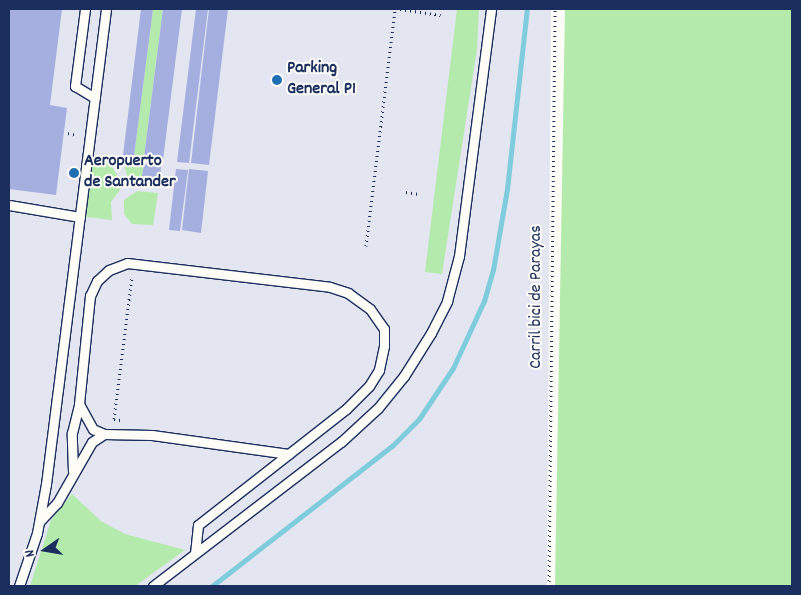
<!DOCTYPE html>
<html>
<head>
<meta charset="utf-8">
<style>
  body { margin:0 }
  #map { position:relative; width:801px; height:595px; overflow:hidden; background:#fdfcf7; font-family:Dekko,sans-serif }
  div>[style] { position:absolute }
  .built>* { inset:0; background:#e3e5f0 }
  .green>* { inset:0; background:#b4eaac }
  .stream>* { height:5px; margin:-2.5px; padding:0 2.5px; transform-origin:2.5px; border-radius:2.5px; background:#7fccdd }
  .building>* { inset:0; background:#a5afdf }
  .path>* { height:3px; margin-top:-1.5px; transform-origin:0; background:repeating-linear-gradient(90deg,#1b2f5e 0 1px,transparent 0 5px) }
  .roads { filter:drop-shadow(1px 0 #1b2f5e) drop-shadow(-1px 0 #1b2f5e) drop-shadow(0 1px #1b2f5e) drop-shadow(0 -1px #1b2f5e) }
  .lane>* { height:9px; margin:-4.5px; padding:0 4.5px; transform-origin:4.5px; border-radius:4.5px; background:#fdfcf7 }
  .dots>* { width:14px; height:14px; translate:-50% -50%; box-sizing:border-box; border:2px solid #fdfcf7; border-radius:50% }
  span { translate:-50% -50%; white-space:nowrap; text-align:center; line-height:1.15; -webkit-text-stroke:4px #fdfcf7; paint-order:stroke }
  .poi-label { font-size:18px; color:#1b2f5e; font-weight:700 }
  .left { translate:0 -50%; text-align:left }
  .street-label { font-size:18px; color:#1b2f5e }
  .frame { position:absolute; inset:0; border:10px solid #1b2f5e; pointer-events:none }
  .north { position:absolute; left:20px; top:525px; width:50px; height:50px; -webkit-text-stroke:4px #fdfcf7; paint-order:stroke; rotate:257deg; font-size:14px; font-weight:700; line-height:20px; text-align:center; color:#1b2f5e }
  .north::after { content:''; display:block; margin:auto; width:18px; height:22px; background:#1b2f5e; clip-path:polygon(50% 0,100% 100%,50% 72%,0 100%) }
</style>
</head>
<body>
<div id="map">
  <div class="built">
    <i style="clip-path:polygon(9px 9px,551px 9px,547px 586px,9px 586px)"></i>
  </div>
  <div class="green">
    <i style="clip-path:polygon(153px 9px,163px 9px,144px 157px,134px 156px)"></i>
    <i style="clip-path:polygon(457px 9px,479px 9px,477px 49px,442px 274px,425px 272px)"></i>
    <i style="clip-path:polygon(565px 9px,792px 9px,792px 586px,555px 586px)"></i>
    <i style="clip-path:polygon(93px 159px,109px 161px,123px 186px,111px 202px,112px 220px,86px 217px)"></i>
    <i style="clip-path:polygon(123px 162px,144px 164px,142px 176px,160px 178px,159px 181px,137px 182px,127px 175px)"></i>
    <i style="clip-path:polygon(137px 191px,158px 193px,153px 225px,132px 224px,124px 214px,124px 200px)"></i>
    <i style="clip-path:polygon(72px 494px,101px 521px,125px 534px,185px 550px,135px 586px,30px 586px,51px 520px)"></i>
  </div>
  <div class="stream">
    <i style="left:212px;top:586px;width:229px;rotate:-37.9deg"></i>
    <i style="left:393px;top:445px;width:37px;rotate:-45deg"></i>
    <i style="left:419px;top:419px;width:61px;rotate:-56.3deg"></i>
    <i style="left:453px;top:368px;width:74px;rotate:-65.2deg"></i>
    <i style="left:484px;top:301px;width:32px;rotate:-74deg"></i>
    <i style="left:493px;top:270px;width:82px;rotate:-80.2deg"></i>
    <i style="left:507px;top:189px;width:181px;rotate:-83.7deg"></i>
  </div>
  <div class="building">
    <i style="clip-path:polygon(9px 9px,62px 9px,50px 105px,67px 108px,56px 195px,9px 189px)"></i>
    <i style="clip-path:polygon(141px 9px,153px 9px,134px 156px,123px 155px)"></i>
    <i style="clip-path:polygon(163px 9px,182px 9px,163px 160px,144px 157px)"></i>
    <i style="clip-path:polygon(196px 9px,208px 9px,189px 163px,177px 162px)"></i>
    <i style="clip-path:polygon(209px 9px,228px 9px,209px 165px,191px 163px)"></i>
    <i style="clip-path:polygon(144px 164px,161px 167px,160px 178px,142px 176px)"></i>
    <i style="clip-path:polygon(176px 169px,188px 170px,180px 231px,169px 230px)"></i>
    <i style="clip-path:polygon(189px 169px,208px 171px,201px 233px,182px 230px)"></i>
  </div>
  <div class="path">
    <i style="left:400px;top:9px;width:41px;rotate:8.3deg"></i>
    <i style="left:68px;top:133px;width:8px;rotate:14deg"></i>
    <i style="left:406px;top:192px;width:13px;rotate:9deg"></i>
    <i style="left:366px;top:246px;width:239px;rotate:-83deg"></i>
    <i style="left:120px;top:420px;width:6px;rotate:-171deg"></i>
    <i style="left:114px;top:419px;width:144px;rotate:-82.8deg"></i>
    <i style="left:549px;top:586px;width:577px;rotate:-89.4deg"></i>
  </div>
  <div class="roads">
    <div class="lane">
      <i style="left:85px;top:9px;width:78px;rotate:97.4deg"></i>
      <i style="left:75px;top:86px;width:23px;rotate:31deg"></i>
      <i style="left:9px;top:205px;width:72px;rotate:9.6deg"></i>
      <i style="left:79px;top:404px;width:29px;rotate:61deg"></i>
      <i style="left:93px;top:429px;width:12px;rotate:24deg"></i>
      <i style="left:73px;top:471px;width:38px;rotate:-92deg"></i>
      <i style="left:72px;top:433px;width:30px;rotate:-76deg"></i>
      <i style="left:79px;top:404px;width:109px;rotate:-84.2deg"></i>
      <i style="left:90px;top:296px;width:17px;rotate:-65deg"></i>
      <i style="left:97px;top:281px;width:16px;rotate:-43deg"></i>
      <i style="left:109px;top:270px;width:19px;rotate:-21deg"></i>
      <i style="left:127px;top:263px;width:204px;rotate:6.7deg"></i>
      <i style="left:330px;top:287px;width:19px;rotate:18deg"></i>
      <i style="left:348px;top:293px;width:27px;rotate:36deg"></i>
      <i style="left:370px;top:309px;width:24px;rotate:55deg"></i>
      <i style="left:384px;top:329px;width:17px;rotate:90deg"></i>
      <i style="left:384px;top:346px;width:25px;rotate:102deg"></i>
      <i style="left:379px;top:370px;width:19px;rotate:122deg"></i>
      <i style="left:369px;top:386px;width:33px;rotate:135deg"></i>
      <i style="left:346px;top:409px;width:188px;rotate:141.9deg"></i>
      <i style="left:198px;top:525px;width:28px;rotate:96deg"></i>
      <i style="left:40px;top:521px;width:25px;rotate:-47deg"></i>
      <i style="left:57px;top:503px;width:70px;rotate:-60.2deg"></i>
      <i style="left:92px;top:442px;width:14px;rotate:-34deg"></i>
      <i style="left:104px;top:434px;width:48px;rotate:1.2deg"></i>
      <i style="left:152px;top:435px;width:138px;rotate:7.9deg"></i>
      <i style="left:19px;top:586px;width:56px;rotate:-71.2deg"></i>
      <i style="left:37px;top:533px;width:50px;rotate:-79.6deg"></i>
      <i style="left:46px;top:484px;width:479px;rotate:-82.8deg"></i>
      <i style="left:153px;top:586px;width:237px;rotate:-37.5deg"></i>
      <i style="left:341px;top:442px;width:50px;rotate:-42.6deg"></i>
      <i style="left:378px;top:408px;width:41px;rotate:-50.9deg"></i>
      <i style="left:404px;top:376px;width:51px;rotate:-57.9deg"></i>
      <i style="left:431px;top:333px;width:36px;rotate:-63deg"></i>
      <i style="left:447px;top:301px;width:47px;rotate:-75.1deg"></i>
      <i style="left:459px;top:256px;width:249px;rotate:-82.6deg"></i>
    </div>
  </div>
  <div class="dots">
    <i style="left:277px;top:80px;background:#1f6fb2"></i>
    <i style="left:74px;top:173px;background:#1f6fb2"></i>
  </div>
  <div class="poi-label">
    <span class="left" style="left:287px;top:80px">Parking<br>General P1</span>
    <span class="left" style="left:84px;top:173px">Aeropuerto<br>de Santander</span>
  </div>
  <div class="street-label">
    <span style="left:537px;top:297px;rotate:-90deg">Carril bici de Parayas</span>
  </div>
  <div class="frame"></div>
  <div class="north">N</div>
</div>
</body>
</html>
